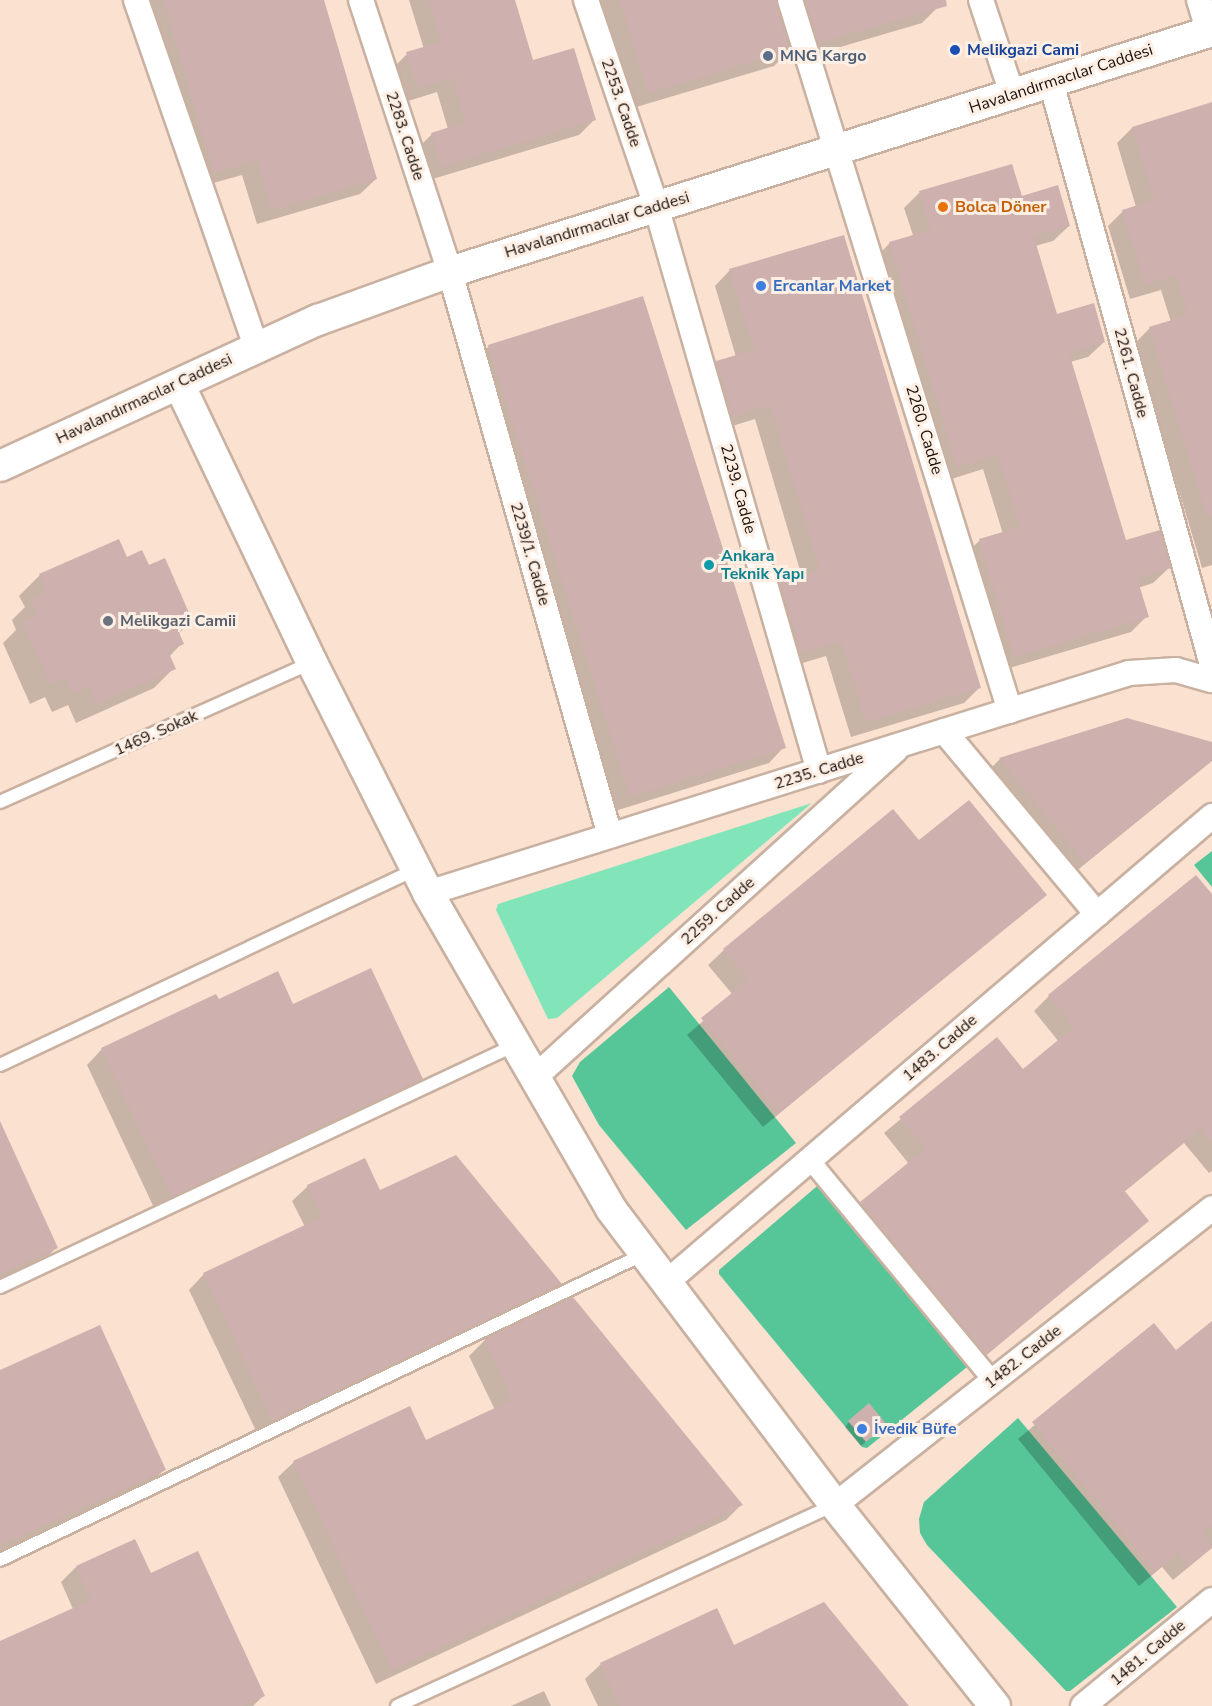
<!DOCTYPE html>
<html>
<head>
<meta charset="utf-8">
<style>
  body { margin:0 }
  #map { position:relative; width:1212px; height:1706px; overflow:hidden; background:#feefe5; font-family:"Nunito Sans",sans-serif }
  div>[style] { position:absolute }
  .built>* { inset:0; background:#fbe1d0 }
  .green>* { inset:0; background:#82e5ba }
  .forest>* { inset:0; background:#56c598 }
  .shadow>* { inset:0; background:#0003 }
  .building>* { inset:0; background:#ceb0ae }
  .roads { filter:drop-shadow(2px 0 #c9b1a1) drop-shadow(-2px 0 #c9b1a1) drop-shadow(0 2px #c9b1a1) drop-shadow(0 -2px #c9b1a1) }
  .service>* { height:12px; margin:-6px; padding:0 6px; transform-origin:6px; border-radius:6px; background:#fff }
  .pedestrian>* { height:18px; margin:-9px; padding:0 9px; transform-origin:9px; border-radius:9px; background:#fff }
  .minor>* { height:24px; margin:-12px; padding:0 12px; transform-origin:12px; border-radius:12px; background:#fff }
  .tertiary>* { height:30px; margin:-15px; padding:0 15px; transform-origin:15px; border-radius:15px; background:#fff }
  .dots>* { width:16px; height:16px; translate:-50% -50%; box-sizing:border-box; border:3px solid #feefe5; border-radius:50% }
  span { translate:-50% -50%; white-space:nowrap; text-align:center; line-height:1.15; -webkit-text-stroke:6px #feefe5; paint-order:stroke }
  .transit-label { font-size:16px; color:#164399; font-weight:700 }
  .left { translate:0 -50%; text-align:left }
  .service-label { font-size:16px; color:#4e5e75; font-weight:700 }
  .street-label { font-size:16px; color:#18100a }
  .food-label { font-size:16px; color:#c56008; font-weight:700 }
  .shop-label { font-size:16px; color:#366cbe; font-weight:700 }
  .culture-label { font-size:16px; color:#0d838f; font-weight:700 }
  .worship-label { font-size:16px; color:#5b616d; font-weight:700 }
</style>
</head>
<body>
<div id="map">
  <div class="built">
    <i style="clip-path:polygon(0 0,1212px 0,1212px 1706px,0 1706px)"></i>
  </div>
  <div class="green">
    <i style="clip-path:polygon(812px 803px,557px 1018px,548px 1019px,496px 910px,498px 904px)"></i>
  </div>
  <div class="forest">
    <i style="clip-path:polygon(1212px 851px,1212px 887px,1194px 865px)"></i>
    <i style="clip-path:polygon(669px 987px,796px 1143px,686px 1230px,599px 1125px,572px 1076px,580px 1062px)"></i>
    <i style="clip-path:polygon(823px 1181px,972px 1363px,867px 1448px,862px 1447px,719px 1274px,719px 1270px)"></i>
    <i style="clip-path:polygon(1018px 1418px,1177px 1607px,1070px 1691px,1066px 1691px,927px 1545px,920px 1533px,919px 1519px,924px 1502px)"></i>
  </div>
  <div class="shadow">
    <i style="clip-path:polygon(143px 0,323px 0,376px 179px,360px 194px,257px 224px,242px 175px,199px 187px)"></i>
    <i style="clip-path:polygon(409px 0,514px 0,532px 62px,594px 120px,579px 135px,426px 181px,416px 150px,432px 134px,448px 129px,437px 92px,402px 103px,392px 69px,407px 54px,424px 49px)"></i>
    <i style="clip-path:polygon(601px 0,935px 0,938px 7px,922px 23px,803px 58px,784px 4px,774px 2px,789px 51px,774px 66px,633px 108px)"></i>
    <i style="clip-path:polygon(1212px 104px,1212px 565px,1202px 568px,1135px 343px,1150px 328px,1171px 322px,1161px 290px,1130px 299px,1108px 226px,1123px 211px,1136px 207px,1117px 143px,1132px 128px)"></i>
    <i style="clip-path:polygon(920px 192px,1021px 198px,1069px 226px,1053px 241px,1035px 246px,1056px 315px,1104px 342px,1088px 357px,1070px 362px,1125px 542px,1169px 568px,1153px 583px,1138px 588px,1147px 616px,1131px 632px,999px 671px,964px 556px,979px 541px,1003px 534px,983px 469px,942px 482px,874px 259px,890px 243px,913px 235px,904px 208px)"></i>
    <i style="clip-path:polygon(730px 270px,979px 688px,964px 703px,851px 737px,826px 656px,786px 668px,765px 599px,780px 583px,802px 577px,755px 419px,716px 431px,701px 378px,716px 363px,736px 357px,715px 286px)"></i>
    <i style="clip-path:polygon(489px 346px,784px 747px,769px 763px,615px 811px,473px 362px)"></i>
    <i style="clip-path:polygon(118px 541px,126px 559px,148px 567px,191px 621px,178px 634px,182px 643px,169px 657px,174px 668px,154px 688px,76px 723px,68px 705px,52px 712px,45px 697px,30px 704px,3px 643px,16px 630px,12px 620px,25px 607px,19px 596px,40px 575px)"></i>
    <i style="clip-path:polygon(1212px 743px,1212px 761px,1069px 877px,985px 774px,1000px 759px)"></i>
    <i style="clip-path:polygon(919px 842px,1045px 895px,763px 1127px,687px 1035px,733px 995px,708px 965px,724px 950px)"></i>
    <i style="clip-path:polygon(1212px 897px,1212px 1171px,1209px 1173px,1184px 1143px,1124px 1192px,1147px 1221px,970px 1369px,845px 1219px,909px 1164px,884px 1133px,997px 1039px,1023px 1071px,1059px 1042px,1034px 1011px,1049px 996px)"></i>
    <i style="clip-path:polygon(218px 1001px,293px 1006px,422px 1079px,406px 1094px,156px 1212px,87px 1065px,102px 1049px)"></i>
    <i style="clip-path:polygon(0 1147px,56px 1248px,41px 1263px,0 1281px)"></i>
    <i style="clip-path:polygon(308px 1186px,379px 1192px,560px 1284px,545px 1299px,258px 1435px,189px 1290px,204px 1274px,305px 1227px,292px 1201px)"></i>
    <i style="clip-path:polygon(572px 1299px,741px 1505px,726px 1520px,376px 1684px,278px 1477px,294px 1462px,425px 1442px,495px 1410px,469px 1356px,484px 1341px)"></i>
    <i style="clip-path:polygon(1212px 1323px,1212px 1548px,1173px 1580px,1162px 1567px,1139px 1586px,1018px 1439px,1153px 1325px,1176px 1352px)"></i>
    <i style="clip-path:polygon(0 1372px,164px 1470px,149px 1485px,0 1553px)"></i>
    <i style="clip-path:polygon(849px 1422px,880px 1429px,861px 1446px,845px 1427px)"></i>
    <i style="clip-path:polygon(76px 1567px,150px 1575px,263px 1696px,253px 1706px,0 1706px,0 1643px,73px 1609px,61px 1582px)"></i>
    <i style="clip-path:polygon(733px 1647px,907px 1706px,598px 1706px,585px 1679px,601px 1664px)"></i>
    <i style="clip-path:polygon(544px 1691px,551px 1706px,511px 1706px)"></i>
  </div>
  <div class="building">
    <i style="clip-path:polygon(163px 0,324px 0,377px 179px,272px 210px,257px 160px,214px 173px)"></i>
    <i style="clip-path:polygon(429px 0,515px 0,533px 60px,574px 48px,596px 120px,441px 167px,431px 133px,466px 122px,452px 78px,417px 88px,406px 52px,441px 42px)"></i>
    <i style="clip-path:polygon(620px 0,776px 0,791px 51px,648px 93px)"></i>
    <i style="clip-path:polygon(805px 0,946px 0,947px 6px,818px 43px)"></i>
    <i style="clip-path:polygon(1212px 102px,1212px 516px,1207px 517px,1149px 327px,1188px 315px,1176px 275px,1145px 285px,1122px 210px,1154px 200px,1132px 127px)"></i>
    <i style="clip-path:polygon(1012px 164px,1022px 196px,1058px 185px,1070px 226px,1034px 237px,1057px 314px,1094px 303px,1105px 342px,1069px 353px,1126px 540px,1160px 530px,1171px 568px,1137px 578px,1149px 617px,1014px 657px,979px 539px,1020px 527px,998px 455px,957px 467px,889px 242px,931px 230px,919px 191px)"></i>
    <i style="clip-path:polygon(844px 235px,981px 688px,866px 722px,841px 641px,801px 653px,780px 582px,820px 570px,770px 405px,732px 417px,716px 361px,754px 350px,729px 269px)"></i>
    <i style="clip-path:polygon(643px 296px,786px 748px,630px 797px,488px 345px)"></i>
    <i style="clip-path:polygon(119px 539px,127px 557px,142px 550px,149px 565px,165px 558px,193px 622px,177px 628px,184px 644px,168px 651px,176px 669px,96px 704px,89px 686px,73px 693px,66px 678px,50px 684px,22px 621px,38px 614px,31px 599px,47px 592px,39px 574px)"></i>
    <i style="clip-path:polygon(1127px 718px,1212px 742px,1212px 760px,1085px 863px,999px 758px)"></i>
    <i style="clip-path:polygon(969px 800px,1047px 895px,779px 1113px,701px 1018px,748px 980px,723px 949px,893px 809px,919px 840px)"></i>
    <i style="clip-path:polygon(1196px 875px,1212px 894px,1212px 1143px,1200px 1128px,1124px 1190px,1149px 1221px,986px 1355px,860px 1202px,925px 1149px,899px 1117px,997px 1037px,1023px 1069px,1074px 1027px,1048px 995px)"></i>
    <i style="clip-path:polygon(371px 968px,423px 1079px,172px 1197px,101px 1048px,216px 994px,219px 999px,278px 971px,293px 1004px)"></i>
    <i style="clip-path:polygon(0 1121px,58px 1248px,0 1274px)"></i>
    <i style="clip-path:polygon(456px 1155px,562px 1284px,273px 1421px,203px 1273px,322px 1217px,307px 1185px,365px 1158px,380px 1190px)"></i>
    <i style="clip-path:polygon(573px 1297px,743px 1505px,392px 1670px,293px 1461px,410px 1406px,426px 1440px,512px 1400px,484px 1339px)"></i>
    <i style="clip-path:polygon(1212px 1321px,1212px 1525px,1203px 1533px,1212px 1547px,1189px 1566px,1178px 1553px,1155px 1572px,1032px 1422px,1154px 1323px,1176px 1350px)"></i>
    <i style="clip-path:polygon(100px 1325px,166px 1470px,0 1545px,0 1370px)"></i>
    <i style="clip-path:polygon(869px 1403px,887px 1425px,866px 1442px,848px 1421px)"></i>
    <i style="clip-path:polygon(135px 1539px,151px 1573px,198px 1551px,265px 1696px,243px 1706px,0 1706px,0 1641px,91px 1600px,76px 1566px)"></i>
    <i style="clip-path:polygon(824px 1602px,909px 1706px,620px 1706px,600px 1663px,717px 1608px,734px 1645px)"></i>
  </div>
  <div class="roads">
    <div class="service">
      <i style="left:0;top:802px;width:341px;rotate:-24.1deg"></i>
      <i style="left:0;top:1065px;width:460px;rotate:-25.2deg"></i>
      <i style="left:0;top:1287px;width:569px;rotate:-25.17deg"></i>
      <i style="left:0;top:1560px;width:713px;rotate:-25.41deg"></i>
      <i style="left:397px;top:1706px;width:481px;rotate:-24.7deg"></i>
    </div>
    <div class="pedestrian">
      <i style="left:810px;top:1160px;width:287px;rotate:50.4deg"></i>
    </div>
    <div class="minor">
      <i style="left:136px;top:0;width:367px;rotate:70.9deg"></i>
      <i style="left:361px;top:0;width:286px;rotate:71.9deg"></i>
      <i style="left:450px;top:272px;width:586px;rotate:74.16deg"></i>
      <i style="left:586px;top:0;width:218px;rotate:71.2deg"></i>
      <i style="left:656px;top:206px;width:588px;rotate:73.91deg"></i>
      <i style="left:790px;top:0;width:744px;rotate:72.81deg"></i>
      <i style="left:981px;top:0;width:99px;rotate:71.7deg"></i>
      <i style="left:1199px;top:0;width:34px;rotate:73deg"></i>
      <i style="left:1051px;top:82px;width:605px;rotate:74.56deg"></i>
      <i style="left:944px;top:731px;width:239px;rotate:50.1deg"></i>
      <i style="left:428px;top:893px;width:735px;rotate:-17.42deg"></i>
      <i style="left:1129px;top:673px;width:47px;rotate:-3.7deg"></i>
      <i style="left:1176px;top:670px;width:37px;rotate:16deg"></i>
      <i style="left:535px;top:1077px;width:487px;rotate:-42.2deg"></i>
      <i style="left:668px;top:1281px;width:716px;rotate:-40.52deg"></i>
      <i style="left:835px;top:1505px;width:480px;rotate:-38.2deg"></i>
      <i style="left:1083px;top:1706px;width:167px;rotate:-39.4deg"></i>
    </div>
    <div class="tertiary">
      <i style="left:179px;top:384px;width:309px;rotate:64.5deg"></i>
      <i style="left:312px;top:663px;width:258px;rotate:63.2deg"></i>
      <i style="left:428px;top:893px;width:365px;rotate:59.9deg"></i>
      <i style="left:611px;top:1209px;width:371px;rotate:52.9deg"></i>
      <i style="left:835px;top:1505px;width:257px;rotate:51.5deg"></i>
      <i style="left:0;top:466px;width:350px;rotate:-24.7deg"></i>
      <i style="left:318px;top:320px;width:140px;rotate:-20deg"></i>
      <i style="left:450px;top:272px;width:799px;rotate:-17.55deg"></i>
    </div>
  </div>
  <div class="dots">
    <i style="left:955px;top:50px;background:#1a4fb4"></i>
    <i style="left:768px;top:56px;background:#5c6f8a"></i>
    <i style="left:943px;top:207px;background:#e8710a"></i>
    <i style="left:761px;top:286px;background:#3f7fe0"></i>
    <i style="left:709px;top:565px;background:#0f9aa8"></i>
    <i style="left:108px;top:621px;background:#6b7280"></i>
    <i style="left:862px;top:1429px;background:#3f7fe0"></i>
  </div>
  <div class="transit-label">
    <span class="left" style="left:967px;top:50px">Melikgazi Cami</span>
  </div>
  <div class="service-label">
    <span class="left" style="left:780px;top:56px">MNG Kargo</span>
  </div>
  <div class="street-label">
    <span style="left:1061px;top:79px;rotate:-18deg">Havalandırmacılar Caddesi</span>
    <span style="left:621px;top:103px;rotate:71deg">2253. Cadde</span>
    <span style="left:405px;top:136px;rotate:72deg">2283. Cadde</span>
    <span style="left:597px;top:225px;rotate:-17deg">Havalandırmacılar Caddesi</span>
    <span style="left:1131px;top:373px;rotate:75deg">2261. Cadde</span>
    <span style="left:144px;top:399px;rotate:-25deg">Havalandırmacılar Caddesi</span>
    <span style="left:924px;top:430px;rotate:73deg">2260. Cadde</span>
    <span style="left:738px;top:489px;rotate:74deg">2239. Cadde</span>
    <span style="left:530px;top:554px;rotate:74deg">2239/1. Cadde</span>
    <span style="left:156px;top:733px;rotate:-24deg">1469. Sokak</span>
    <span style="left:819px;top:771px;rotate:-17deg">2235. Cadde</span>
    <span style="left:718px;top:911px;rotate:-42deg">2259. Cadde</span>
    <span style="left:940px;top:1048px;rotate:-41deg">1483. Cadde</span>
    <span style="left:1023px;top:1357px;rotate:-38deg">1482. Cadde</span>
    <span style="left:1148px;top:1653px;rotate:-40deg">1481. Cadde</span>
  </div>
  <div class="food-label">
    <span class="left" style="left:955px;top:207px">Bolca Döner</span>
  </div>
  <div class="shop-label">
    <span class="left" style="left:773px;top:286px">Ercanlar Market</span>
    <span class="left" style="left:874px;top:1429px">İvedik Büfe</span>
  </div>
  <div class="culture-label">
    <span class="left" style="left:721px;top:565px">Ankara<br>Teknik Yapı</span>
  </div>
  <div class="worship-label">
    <span class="left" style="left:120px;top:621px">Melikgazi Camii</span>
  </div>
</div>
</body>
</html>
